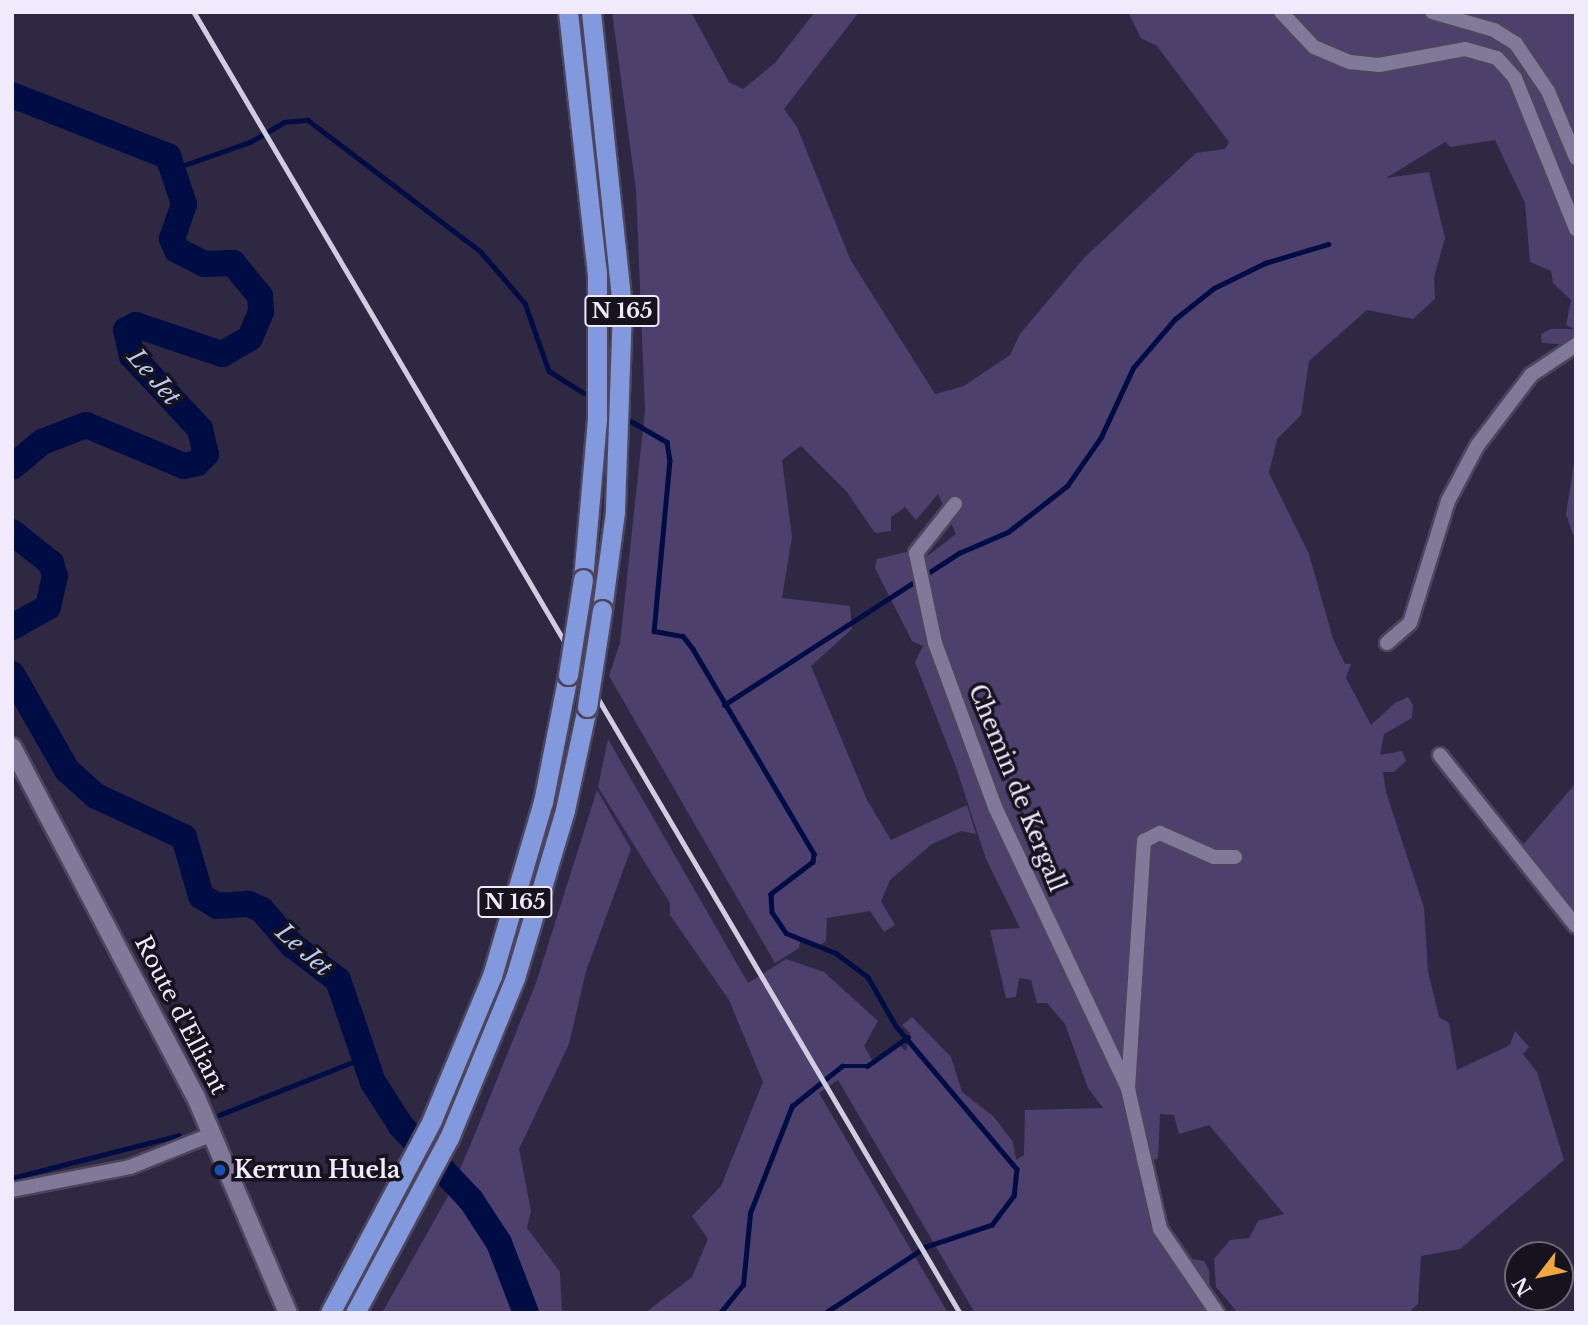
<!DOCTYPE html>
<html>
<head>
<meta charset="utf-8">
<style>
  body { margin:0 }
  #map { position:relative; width:1588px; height:1325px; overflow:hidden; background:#2f2843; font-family:"Libre Baskerville",serif }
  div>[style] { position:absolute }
  .green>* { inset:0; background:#4d406d }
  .stream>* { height:4.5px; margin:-2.25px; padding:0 2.25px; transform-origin:2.25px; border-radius:2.25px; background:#000c44 }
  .river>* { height:26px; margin:-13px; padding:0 13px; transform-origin:13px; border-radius:13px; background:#000c44 }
  .roads { filter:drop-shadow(2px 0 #4c455c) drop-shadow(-2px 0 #4c455c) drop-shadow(0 2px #4c455c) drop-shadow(0 -2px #4c455c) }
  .minor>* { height:14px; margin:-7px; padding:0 7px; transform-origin:7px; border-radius:7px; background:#817999 }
  .tertiary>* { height:18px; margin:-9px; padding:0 9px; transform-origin:9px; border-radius:9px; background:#817999 }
  .trunk>* { height:19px; margin:-9.5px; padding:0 9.5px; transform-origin:9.5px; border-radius:9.5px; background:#8299dd }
  .rail>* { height:4.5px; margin:-2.25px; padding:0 2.25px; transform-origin:2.25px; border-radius:2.25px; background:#d1cde0 }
  .bridges { filter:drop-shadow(2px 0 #4c455c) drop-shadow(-2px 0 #4c455c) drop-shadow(0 2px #4c455c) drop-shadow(0 -2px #4c455c) }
  .trunk-bridge>* { height:19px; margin:-9.5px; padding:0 9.5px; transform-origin:9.5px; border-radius:9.5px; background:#8299dd }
  .dots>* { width:19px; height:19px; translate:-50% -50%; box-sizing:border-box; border:4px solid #16131f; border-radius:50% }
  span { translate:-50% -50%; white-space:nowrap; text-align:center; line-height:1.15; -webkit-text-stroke:7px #16131f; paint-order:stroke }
  .shield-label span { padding:2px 5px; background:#16131f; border:2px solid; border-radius:5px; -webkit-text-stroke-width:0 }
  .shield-label { font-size:21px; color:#efebfd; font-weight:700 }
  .street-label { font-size:23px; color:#efebfd }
  .poi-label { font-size:23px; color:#efebfd; font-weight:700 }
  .left { translate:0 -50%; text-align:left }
  .water-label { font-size:24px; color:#b8cbef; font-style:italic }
  .frame { position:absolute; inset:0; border:14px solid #efebfd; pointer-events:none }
  .north { position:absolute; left:1504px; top:1241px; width:70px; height:70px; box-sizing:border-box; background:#16131f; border:2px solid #6d6978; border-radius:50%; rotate:238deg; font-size:19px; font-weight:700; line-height:28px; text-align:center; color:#efebfd }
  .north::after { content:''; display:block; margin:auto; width:24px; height:32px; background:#efa73d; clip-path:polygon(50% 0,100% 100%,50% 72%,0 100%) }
</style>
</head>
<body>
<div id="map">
  <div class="green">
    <i style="clip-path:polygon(612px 12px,691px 12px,729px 82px,743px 89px,775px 63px,815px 12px,859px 12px,784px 109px,797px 127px,850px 259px,935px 394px,964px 386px,1010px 355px,1020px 334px,1084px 258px,1196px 153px,1225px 149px,1229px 142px,1157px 46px,1141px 38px,1128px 12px,1576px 12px,1576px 356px,1558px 344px,1542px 343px,1541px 334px,1551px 329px,1574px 329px,1566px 325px,1571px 300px,1553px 283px,1551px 271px,1530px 262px,1525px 203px,1495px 140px,1451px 147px,1445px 142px,1386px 178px,1429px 172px,1445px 238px,1434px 277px,1435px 299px,1413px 319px,1367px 310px,1309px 361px,1301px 415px,1277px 439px,1269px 473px,1309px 554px,1333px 639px,1345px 664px,1351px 664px,1346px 678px,1371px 725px,1395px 703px,1408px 697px,1413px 705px,1412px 718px,1384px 734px,1380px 755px,1402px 751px,1406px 761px,1394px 772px,1383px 772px,1386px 792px,1424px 908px,1428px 971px,1439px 1017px,1449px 1023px,1457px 1070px,1510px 1045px,1515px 1031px,1529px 1047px,1523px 1054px,1537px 1072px,1564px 1160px,1460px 1249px,1421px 1256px,1418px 1304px,1408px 1313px,1238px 1313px,1216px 1287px,1214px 1259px,1230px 1240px,1249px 1238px,1258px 1221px,1284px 1214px,1209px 1125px,1179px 1134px,1174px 1115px,1160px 1114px,1158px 1159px,1139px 1161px,1175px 1256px,1204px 1261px,1209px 1270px,1210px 1313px,975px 1313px,838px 1080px,819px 1093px,948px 1313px,645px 1313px,692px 1277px,708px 1239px,692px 1216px,721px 1186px,763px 1082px,729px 1000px,670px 915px,670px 903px,598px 787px,608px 739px,748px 983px,786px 959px,824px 972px,878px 1021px,864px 1046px,872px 1060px,898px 1044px,906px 1051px,910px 1033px,902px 1025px,912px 1017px,951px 1057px,962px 1092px,993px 1116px,1013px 1142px,1016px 1160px,1024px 1155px,1025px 1110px,1103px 1108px,1088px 1088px,1065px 1024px,1047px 1003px,1037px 1003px,1031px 980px,1019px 978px,1016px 997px,1006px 998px,990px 930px,1020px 928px,986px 859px,956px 767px,915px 662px,923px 646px,912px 641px,875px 568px,877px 559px,906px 552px,921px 561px,956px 534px,938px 494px,916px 520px,905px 507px,891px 517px,891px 531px,875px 533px,847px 492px,801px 446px,782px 460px,792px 537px,782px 598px,850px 606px,852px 629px,811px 666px,867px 800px,891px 840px,967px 805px,976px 834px,961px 831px,932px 844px,890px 880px,881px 901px,895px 925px,884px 932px,870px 911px,827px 918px,826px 941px,818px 947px,801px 938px,799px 948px,775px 963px,609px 676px,620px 643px,645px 410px,636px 190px)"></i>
    <i style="clip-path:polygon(1576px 450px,1576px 543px,1566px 514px)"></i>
    <i style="clip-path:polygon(1576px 783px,1576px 914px,1521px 847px)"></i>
    <i style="clip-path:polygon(597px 790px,631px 849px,586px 971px,569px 1044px,519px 1149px,531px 1211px,527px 1228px,560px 1272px,562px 1313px,382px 1313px,451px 1191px,479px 1124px,536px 983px)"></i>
  </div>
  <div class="stream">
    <i style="left:176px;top:168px;width:78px;rotate:-19.4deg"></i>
    <i style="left:250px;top:142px;width:39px;rotate:-30deg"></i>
    <i style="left:284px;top:122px;width:24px;rotate:-5deg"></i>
    <i style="left:308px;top:120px;width:218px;rotate:37.3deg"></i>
    <i style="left:481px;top:252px;width:67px;rotate:49.2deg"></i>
    <i style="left:525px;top:303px;width:72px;rotate:70.6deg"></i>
    <i style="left:549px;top:371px;width:41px;rotate:32.2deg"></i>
    <i style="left:629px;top:420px;width:44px;rotate:30.1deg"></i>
    <i style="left:667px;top:442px;width:18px;rotate:81deg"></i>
    <i style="left:670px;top:460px;width:172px;rotate:95.3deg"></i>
    <i style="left:654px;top:631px;width:29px;rotate:10deg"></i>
    <i style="left:683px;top:636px;width:16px;rotate:52deg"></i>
    <i style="left:693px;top:649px;width:238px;rotate:59.4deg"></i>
    <i style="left:814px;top:854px;width:8px;rotate:97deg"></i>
    <i style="left:813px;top:862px;width:53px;rotate:142.7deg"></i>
    <i style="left:771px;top:894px;width:18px;rotate:87deg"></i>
    <i style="left:772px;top:912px;width:25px;rotate:56deg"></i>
    <i style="left:786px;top:933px;width:54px;rotate:21.8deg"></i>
    <i style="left:836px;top:953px;width:40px;rotate:37deg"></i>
    <i style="left:868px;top:977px;width:56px;rotate:60.3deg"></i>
    <i style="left:896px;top:1026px;width:187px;rotate:49.8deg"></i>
    <i style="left:1017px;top:1169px;width:27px;rotate:96deg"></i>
    <i style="left:1014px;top:1196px;width:36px;rotate:127deg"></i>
    <i style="left:992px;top:1225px;width:70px;rotate:161.6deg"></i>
    <i style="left:926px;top:1247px;width:120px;rotate:146.6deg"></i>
    <i style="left:724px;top:705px;width:280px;rotate:-32.9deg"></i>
    <i style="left:959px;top:553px;width:53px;rotate:-23.2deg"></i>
    <i style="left:1008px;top:532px;width:75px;rotate:-37.9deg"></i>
    <i style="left:1067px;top:486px;width:60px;rotate:-55.2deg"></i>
    <i style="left:1101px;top:437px;width:76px;rotate:-65.1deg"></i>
    <i style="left:1133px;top:368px;width:65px;rotate:-49.4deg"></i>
    <i style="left:1175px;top:319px;width:50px;rotate:-38.5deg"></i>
    <i style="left:1214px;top:288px;width:57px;rotate:-26.1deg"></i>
    <i style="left:1265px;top:263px;width:66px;rotate:-16.8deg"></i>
    <i style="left:219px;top:1115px;width:155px;rotate:-21.6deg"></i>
    <i style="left:12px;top:1178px;width:172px;rotate:-14.4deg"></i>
    <i style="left:720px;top:1313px;width:36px;rotate:-51deg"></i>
    <i style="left:743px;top:1285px;width:72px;rotate:-84.4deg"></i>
    <i style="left:750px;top:1213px;width:115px;rotate:-68.6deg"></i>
    <i style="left:792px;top:1106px;width:64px;rotate:-38.7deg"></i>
    <i style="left:842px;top:1066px;width:25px"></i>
    <i style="left:867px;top:1066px;width:50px;rotate:-35.3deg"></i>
  </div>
  <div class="river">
    <i style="left:12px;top:95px;width:168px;rotate:21.4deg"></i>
    <i style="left:168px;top:156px;width:51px;rotate:71.6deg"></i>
    <i style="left:184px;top:204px;width:37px;rotate:109deg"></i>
    <i style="left:172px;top:239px;width:12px;rotate:66deg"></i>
    <i style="left:177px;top:250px;width:30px;rotate:27deg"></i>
    <i style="left:204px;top:264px;width:29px;rotate:-2deg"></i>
    <i style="left:233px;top:263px;width:43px;rotate:50.7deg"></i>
    <i style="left:260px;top:296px;width:16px;rotate:86deg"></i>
    <i style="left:261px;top:312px;width:28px;rotate:113deg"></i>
    <i style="left:250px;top:338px;width:32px;rotate:150deg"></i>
    <i style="left:222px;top:354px;width:91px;rotate:-161.4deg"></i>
    <i style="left:136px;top:325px;width:11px;rotate:153deg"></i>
    <i style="left:126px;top:330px;width:27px;rotate:77deg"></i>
    <i style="left:132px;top:356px;width:100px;rotate:47deg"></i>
    <i style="left:200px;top:429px;width:26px;rotate:77deg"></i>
    <i style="left:206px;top:454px;width:13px;rotate:135deg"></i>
    <i style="left:197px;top:463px;width:13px;rotate:167deg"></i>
    <i style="left:184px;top:466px;width:106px;rotate:-157.3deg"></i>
    <i style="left:86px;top:425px;width:47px;rotate:158.9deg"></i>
    <i style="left:42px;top:442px;width:39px;rotate:140deg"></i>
    <i style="left:12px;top:532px;width:50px;rotate:38.5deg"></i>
    <i style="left:51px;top:563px;width:14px;rotate:73deg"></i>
    <i style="left:55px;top:576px;width:32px;rotate:103deg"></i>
    <i style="left:48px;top:607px;width:41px;rotate:150.9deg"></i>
    <i style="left:12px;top:674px;width:111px;rotate:60.2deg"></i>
    <i style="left:67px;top:770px;width:39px;rotate:42deg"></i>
    <i style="left:96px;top:796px;width:97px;rotate:25deg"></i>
    <i style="left:184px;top:837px;width:61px;rotate:73.9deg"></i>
    <i style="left:201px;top:896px;width:19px;rotate:32deg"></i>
    <i style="left:217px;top:906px;width:32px;rotate:-4deg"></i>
    <i style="left:249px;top:904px;width:14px;rotate:25deg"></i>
    <i style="left:262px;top:910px;width:46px;rotate:49.4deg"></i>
    <i style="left:292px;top:945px;width:58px;rotate:37.3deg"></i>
    <i style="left:338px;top:980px;width:108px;rotate:71.1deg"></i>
    <i style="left:373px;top:1082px;width:52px;rotate:57.5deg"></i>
    <i style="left:401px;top:1126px;width:102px;rotate:46.6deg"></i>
    <i style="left:471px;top:1200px;width:51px;rotate:56.9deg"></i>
    <i style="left:499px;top:1243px;width:75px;rotate:68.9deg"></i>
  </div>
  <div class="roads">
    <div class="minor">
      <i style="left:1281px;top:12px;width:48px;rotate:46.7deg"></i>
      <i style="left:1314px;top:47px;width:39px;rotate:23deg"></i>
      <i style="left:1350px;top:62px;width:29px;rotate:6deg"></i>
      <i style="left:1379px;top:65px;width:87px;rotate:-10.5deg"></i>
      <i style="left:1465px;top:49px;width:33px;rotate:16deg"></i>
      <i style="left:1497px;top:58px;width:27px;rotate:48deg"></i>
      <i style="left:1515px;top:78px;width:163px;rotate:68deg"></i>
      <i style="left:1432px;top:12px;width:65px;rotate:16.2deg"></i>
      <i style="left:1494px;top:30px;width:26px;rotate:32deg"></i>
      <i style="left:1516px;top:44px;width:57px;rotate:55.8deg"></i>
      <i style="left:1548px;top:91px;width:73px;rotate:67.3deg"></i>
      <i style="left:955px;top:504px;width:63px;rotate:128.5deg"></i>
      <i style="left:916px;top:553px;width:92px;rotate:78.1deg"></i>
      <i style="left:935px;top:643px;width:175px;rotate:69.9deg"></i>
      <i style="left:995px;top:807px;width:312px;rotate:64.7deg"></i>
      <i style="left:1128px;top:1089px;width:144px;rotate:77.1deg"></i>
      <i style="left:1160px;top:1229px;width:102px;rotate:55.8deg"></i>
      <i style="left:1387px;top:643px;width:30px;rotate:-41deg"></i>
      <i style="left:1410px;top:623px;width:128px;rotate:-72.7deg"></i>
      <i style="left:1448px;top:501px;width:62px;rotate:-62.2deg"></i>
      <i style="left:1477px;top:446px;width:89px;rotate:-52.7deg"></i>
      <i style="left:1531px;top:375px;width:54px;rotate:-33.7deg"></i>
      <i style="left:1440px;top:755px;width:218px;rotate:51.5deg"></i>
      <i style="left:1128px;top:1088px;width:248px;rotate:-86.3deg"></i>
      <i style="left:1144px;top:841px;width:18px;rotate:-27deg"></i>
      <i style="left:1160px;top:833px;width:59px;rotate:24deg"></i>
      <i style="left:1214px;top:857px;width:21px"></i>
      <i style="left:12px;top:1190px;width:120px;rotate:-11deg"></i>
      <i style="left:130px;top:1167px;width:89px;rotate:-21.7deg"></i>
    </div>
    <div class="tertiary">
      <i style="left:12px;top:747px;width:393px;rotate:62.3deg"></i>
      <i style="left:195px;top:1095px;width:237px;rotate:66.9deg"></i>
    </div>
    <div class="trunk">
      <i style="left:568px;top:12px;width:263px;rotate:83.7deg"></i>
      <i style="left:597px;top:273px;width:146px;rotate:90deg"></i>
      <i style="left:597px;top:419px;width:161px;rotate:95deg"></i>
      <i style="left:591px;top:12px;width:299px;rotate:84deg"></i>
      <i style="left:622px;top:309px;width:203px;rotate:92deg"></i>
      <i style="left:615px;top:512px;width:99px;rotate:97.6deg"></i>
      <i style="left:330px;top:1313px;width:218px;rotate:-62.1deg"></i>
      <i style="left:432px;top:1120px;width:156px;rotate:-67.4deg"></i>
      <i style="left:492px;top:976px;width:181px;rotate:-73.7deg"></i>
      <i style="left:543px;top:802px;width:129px;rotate:-78.9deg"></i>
      <i style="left:355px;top:1313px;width:199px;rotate:-61.8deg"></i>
      <i style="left:449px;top:1138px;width:173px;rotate:-67.6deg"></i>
      <i style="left:515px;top:978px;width:175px;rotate:-73.4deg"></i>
      <i style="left:565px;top:810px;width:105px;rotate:-77.9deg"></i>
    </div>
  </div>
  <div class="rail">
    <i style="left:194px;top:12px;width:1510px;rotate:59.51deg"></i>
  </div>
  <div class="bridges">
    <div class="trunk-bridge">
      <i style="left:568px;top:675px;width:97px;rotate:-81.1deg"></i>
      <i style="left:587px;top:707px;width:98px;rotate:-81.2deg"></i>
    </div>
  </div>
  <div class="dots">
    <i style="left:220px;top:1170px;background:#1a4fb4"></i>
  </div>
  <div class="shield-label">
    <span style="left:622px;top:311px">N 165</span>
    <span style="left:515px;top:902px">N 165</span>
  </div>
  <div class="street-label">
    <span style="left:1017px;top:788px;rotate:68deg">Chemin de Kergall</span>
    <span style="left:181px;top:1015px;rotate:63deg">Route d'Elliant</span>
  </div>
  <div class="poi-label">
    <span class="left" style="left:234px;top:1170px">Kerrun Huela</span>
  </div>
  <div class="water-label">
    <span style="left:154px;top:377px;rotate:49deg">Le Jet</span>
    <span style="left:304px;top:950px;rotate:42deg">Le Jet</span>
  </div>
  <div class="frame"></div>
  <div class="north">N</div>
</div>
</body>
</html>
